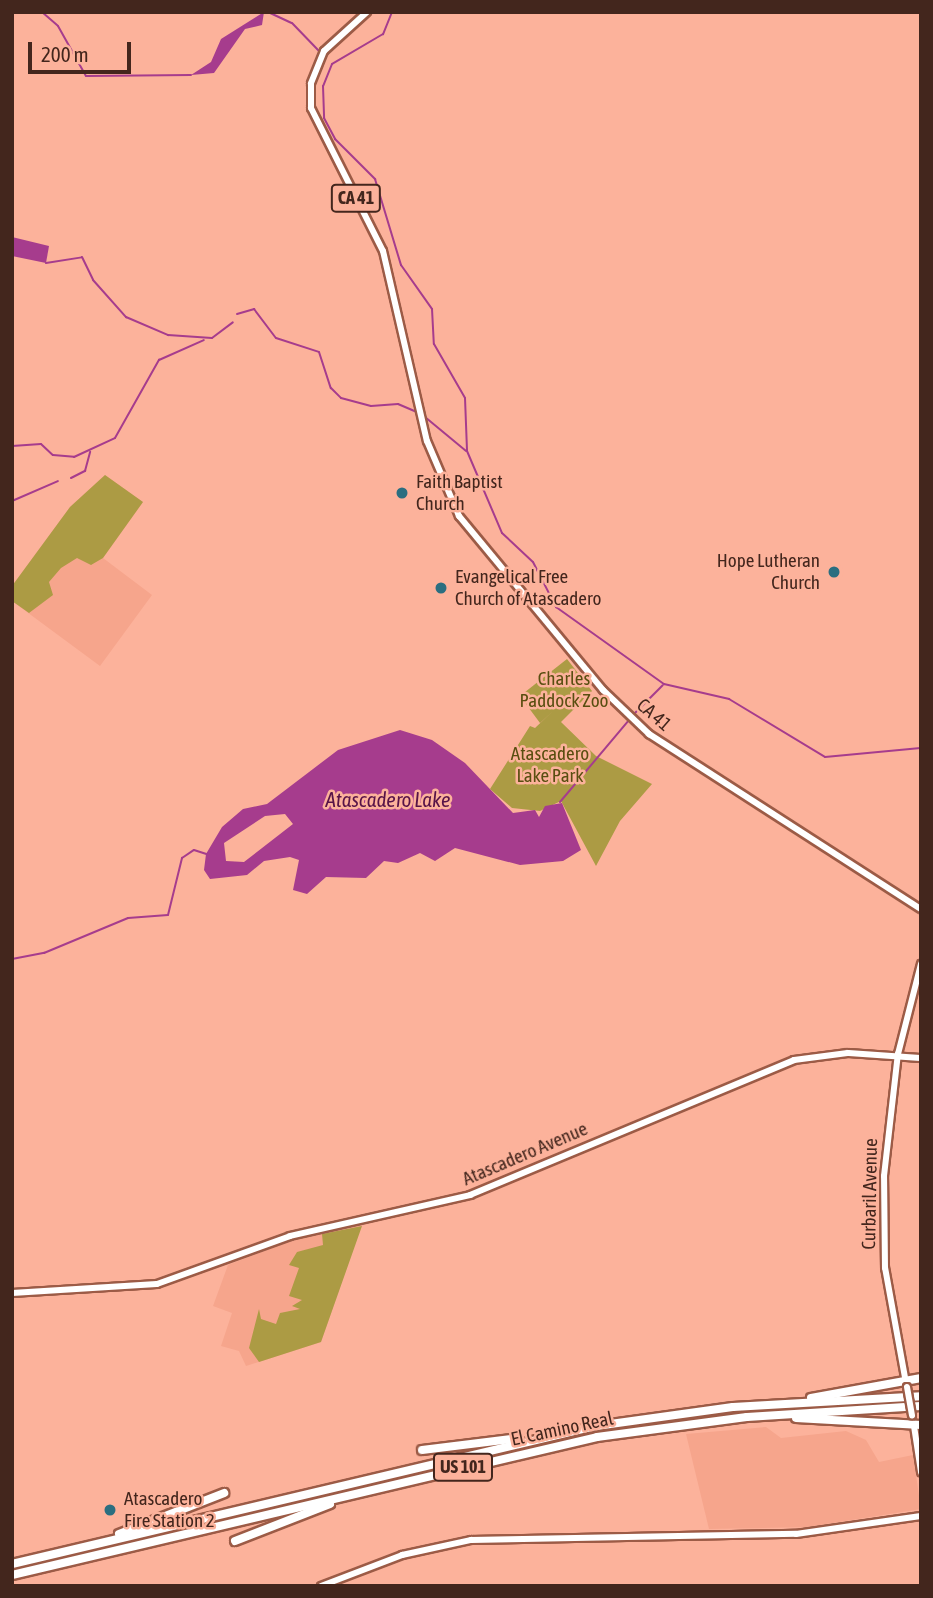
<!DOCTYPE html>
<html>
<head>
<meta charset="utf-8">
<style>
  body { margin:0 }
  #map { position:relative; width:933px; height:1598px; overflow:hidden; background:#fcb29b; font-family:"Asap Condensed",sans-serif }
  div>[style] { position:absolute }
  .built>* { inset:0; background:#f6a58c }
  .green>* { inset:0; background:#ac9b44 }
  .water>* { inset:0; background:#a63c8d }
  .stream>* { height:2px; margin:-1px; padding:0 1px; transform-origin:1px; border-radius:1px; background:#a63c8d }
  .roads { filter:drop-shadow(2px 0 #9c5b46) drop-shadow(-2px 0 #9c5b46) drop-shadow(0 2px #9c5b46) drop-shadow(0 -2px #9c5b46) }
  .major>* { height:6px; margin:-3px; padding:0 3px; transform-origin:3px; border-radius:3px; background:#fff }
  .highway>* { height:8px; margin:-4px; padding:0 4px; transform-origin:4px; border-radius:4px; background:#fff }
  .bridges { filter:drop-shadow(2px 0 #9c5b46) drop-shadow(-2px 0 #9c5b46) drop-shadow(0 2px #9c5b46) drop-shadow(0 -2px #9c5b46) }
  .major-bridge>* { height:6px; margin:-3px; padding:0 3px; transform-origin:3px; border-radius:3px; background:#fff }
  .dots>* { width:19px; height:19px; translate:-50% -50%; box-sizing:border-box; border:4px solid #fcb29b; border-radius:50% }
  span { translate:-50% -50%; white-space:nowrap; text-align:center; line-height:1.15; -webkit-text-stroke:5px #fcb29b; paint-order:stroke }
  .shield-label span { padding:2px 5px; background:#fcb29b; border:2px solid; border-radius:5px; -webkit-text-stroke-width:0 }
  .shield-label { font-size:18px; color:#43261d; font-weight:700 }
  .poi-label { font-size:19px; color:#43261d }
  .left { translate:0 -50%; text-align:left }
  .right { translate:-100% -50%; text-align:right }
  .park-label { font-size:19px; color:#594e10 }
  .street-label { font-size:19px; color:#43261d }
  .water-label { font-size:21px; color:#571348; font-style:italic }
  .frame { position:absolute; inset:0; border:14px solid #43261d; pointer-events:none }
  .scale { position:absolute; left:28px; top:42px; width:103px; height:32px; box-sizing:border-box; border:4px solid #43261d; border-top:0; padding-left:9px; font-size:21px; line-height:24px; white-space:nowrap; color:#43261d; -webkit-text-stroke:5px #fcb29b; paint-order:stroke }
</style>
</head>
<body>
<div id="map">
  <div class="built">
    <i style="clip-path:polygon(105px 475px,143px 502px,103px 558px,152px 595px,100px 666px,12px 601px,12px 586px,70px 507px)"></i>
    <i style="clip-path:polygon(362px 1224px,321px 1342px,246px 1366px,239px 1351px,221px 1346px,232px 1313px,213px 1306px,228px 1265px,290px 1241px)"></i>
    <i style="clip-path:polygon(766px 1427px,781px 1438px,846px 1431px,866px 1440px,879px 1462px,913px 1455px,921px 1509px,807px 1527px,709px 1529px,686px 1434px)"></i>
  </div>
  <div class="green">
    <i style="clip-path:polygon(105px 475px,143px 502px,103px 558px,91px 565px,77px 558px,61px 568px,49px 582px,53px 595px,29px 613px,12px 601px,12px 586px,70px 507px)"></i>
    <i style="clip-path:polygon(567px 659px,592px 691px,561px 722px,596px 756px,652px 784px,620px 821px,596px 866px,561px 801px,540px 811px,512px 808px,490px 789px,530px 726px,535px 728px,553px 711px,540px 723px,520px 696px)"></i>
    <i style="clip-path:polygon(362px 1226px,321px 1342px,259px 1362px,249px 1348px,259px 1309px,261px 1319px,276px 1324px,280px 1313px,300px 1309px,292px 1306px,302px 1300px,289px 1296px,299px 1268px,289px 1265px,297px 1252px,323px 1245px,322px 1234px)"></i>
  </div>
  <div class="water">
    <i style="clip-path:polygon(264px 12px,262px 25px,245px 29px,214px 73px,191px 75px,211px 62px,221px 39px)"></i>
    <i style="clip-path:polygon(12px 237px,49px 246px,46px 263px,12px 256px)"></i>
    <i style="clip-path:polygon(evenodd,400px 730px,432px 740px,465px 763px,513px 813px,535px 810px,539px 817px,545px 806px,562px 803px,581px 850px,563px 861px,520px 865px,455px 848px,435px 861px,420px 853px,398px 863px,384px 861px,366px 878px,326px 877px,307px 894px,293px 890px,299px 860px,290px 857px,264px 861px,247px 875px,210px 879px,204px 870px,206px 854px,222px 827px,243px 809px,267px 804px,338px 750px,400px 730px,265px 816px,285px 814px,293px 824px,244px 862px,226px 861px,224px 843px,265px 816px)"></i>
  </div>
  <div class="stream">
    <i style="left:42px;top:12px;width:21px;rotate:41deg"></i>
    <i style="left:58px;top:26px;width:57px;rotate:60.8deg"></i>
    <i style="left:86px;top:76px;width:105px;rotate:-0.5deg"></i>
    <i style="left:268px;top:12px;width:26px;rotate:25deg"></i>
    <i style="left:292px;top:23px;width:42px;rotate:46deg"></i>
    <i style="left:392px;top:12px;width:24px;rotate:112deg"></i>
    <i style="left:383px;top:34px;width:59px;rotate:149.5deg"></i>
    <i style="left:332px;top:64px;width:24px;rotate:112deg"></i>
    <i style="left:323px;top:86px;width:32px;rotate:88deg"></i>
    <i style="left:324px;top:118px;width:24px;rotate:62deg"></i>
    <i style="left:335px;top:139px;width:57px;rotate:45deg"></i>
    <i style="left:375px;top:179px;width:90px;rotate:73.2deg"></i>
    <i style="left:401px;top:265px;width:54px;rotate:54.8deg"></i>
    <i style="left:432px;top:309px;width:35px;rotate:87deg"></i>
    <i style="left:434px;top:344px;width:62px;rotate:60.1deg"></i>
    <i style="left:465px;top:398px;width:53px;rotate:87.8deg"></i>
    <i style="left:467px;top:451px;width:89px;rotate:66.9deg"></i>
    <i style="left:502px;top:533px;width:42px;rotate:43.1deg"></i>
    <i style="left:533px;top:562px;width:51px;rotate:62.9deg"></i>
    <i style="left:556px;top:607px;width:133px;rotate:35.5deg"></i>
    <i style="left:664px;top:684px;width:67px;rotate:13deg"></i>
    <i style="left:729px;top:699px;width:112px;rotate:31.1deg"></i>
    <i style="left:825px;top:757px;width:96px;rotate:-5.4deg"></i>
    <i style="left:46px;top:263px;width:36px;rotate:-9deg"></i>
    <i style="left:82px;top:257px;width:25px;rotate:64deg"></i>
    <i style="left:93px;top:280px;width:50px;rotate:48.3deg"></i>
    <i style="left:126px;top:317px;width:46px;rotate:23.2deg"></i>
    <i style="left:168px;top:335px;width:44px;rotate:3.9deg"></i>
    <i style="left:212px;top:338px;width:26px;rotate:-37deg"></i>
    <i style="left:237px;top:314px;width:18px;rotate:-16deg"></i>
    <i style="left:254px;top:309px;width:36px;rotate:53deg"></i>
    <i style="left:276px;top:338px;width:45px;rotate:18deg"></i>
    <i style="left:319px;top:352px;width:38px;rotate:72deg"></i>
    <i style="left:331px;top:388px;width:14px;rotate:45deg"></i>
    <i style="left:341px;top:398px;width:31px;rotate:15deg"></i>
    <i style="left:371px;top:406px;width:27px;rotate:-4deg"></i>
    <i style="left:398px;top:404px;width:21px;rotate:23deg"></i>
    <i style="left:425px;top:417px;width:53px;rotate:39.7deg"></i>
    <i style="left:12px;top:446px;width:29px;rotate:-4deg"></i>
    <i style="left:41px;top:444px;width:16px;rotate:43deg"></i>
    <i style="left:53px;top:455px;width:21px;rotate:5deg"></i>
    <i style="left:74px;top:457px;width:45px;rotate:-24.9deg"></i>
    <i style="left:115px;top:438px;width:90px;rotate:-60.6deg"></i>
    <i style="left:159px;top:360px;width:49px;rotate:-24deg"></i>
    <i style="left:71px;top:478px;width:16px;rotate:-27deg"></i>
    <i style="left:85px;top:471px;width:20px;rotate:-75deg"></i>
    <i style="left:12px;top:501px;width:50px;rotate:-23.5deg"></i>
    <i style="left:633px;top:715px;width:42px;rotate:-45deg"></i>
    <i style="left:560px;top:802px;width:107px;rotate:-49.9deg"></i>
    <i style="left:12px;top:959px;width:33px;rotate:-11deg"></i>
    <i style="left:44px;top:953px;width:91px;rotate:-22.6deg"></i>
    <i style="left:128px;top:918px;width:40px;rotate:-4.3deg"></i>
    <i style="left:168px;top:915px;width:59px;rotate:-76.2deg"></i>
    <i style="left:182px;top:858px;width:14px;rotate:-34deg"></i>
    <i style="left:194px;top:850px;width:13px;rotate:18deg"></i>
  </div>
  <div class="roads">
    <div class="major">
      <i style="left:367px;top:12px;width:58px;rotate:137.8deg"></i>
      <i style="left:324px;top:51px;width:35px;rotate:112deg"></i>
      <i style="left:311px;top:84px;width:24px;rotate:90deg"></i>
      <i style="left:311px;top:108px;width:160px;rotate:63.3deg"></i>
      <i style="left:383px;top:251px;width:195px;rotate:77deg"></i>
      <i style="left:427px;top:441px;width:82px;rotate:66.9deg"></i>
      <i style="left:459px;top:516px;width:226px;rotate:50.4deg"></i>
      <i style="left:603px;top:690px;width:64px;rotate:43.7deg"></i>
      <i style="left:649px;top:734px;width:323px;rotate:32.8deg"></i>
      <i style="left:12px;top:1293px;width:145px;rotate:-3.6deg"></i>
      <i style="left:157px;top:1284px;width:141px;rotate:-19.8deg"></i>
      <i style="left:290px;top:1236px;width:185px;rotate:-12.8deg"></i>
      <i style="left:470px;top:1195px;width:351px;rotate:-22.6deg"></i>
      <i style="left:794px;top:1060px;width:54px;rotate:-7.4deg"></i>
      <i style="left:848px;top:1053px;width:73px;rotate:3.9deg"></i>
      <i style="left:906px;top:1383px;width:117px;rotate:-100.3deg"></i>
      <i style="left:885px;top:1268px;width:92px;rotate:-90.6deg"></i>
      <i style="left:884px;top:1176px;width:123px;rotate:-83.5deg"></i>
      <i style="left:898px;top:1054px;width:93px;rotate:-75.7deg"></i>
      <i style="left:914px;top:1426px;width:47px;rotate:81.3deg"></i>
      <i style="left:321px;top:1586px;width:87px;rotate:-20.9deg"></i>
      <i style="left:402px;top:1555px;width:71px;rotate:-12.3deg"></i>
      <i style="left:471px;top:1540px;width:325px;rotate:-1.1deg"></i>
      <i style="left:796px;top:1534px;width:126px;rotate:-8.2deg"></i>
    </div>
    <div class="highway">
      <i style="left:811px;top:1398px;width:112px;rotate:-10.3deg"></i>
      <i style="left:796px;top:1418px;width:125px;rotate:3.2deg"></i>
      <i style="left:422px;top:1450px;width:90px;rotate:-7deg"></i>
      <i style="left:119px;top:1534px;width:113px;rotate:-21.3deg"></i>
      <i style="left:235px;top:1541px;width:102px;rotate:-21.3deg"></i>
      <i style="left:12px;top:1564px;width:600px;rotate:-13.3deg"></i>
      <i style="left:596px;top:1426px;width:138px;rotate:-7.9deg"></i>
      <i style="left:733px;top:1407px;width:188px;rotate:-3.3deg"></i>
      <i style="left:12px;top:1575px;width:601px;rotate:-13.27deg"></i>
      <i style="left:597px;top:1437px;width:151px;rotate:-7.6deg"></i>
      <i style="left:747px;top:1417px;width:174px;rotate:-3.6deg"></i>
    </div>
  </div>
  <div class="bridges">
    <div class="major-bridge">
      <i style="left:907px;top:1387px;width:29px;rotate:80deg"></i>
    </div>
  </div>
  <div class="dots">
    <i style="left:402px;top:493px;background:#2b6e80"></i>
    <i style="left:834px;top:572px;background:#2b6e80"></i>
    <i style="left:441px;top:588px;background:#2b6e80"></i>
    <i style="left:110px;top:1510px;background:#2b6e80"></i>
  </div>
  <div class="shield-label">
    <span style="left:356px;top:198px">CA 41</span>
    <span style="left:463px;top:1467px">US 101</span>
  </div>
  <div class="poi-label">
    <span class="left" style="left:416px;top:493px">Faith Baptist<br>Church</span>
    <span class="right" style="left:820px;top:572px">Hope Lutheran<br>Church</span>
    <span class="left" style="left:455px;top:588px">Evangelical Free<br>Church of Atascadero</span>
    <span class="left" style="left:124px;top:1510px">Atascadero<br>Fire Station 2</span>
  </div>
  <div class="park-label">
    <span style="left:564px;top:690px">Charles<br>Paddock Zoo</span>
    <span style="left:550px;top:765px">Atascadero<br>Lake Park</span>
  </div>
  <div class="street-label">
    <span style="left:654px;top:715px;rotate:41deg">CA 41</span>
    <span style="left:525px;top:1154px;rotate:-23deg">Atascadero Avenue</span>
    <span style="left:870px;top:1194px;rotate:-89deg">Curbaril Avenue</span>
    <span style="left:562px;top:1429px;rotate:-12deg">El Camino Real</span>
  </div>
  <div class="water-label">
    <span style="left:388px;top:799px">Atascadero Lake</span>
  </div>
  <div class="frame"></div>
  <div class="scale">200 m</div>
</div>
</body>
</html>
